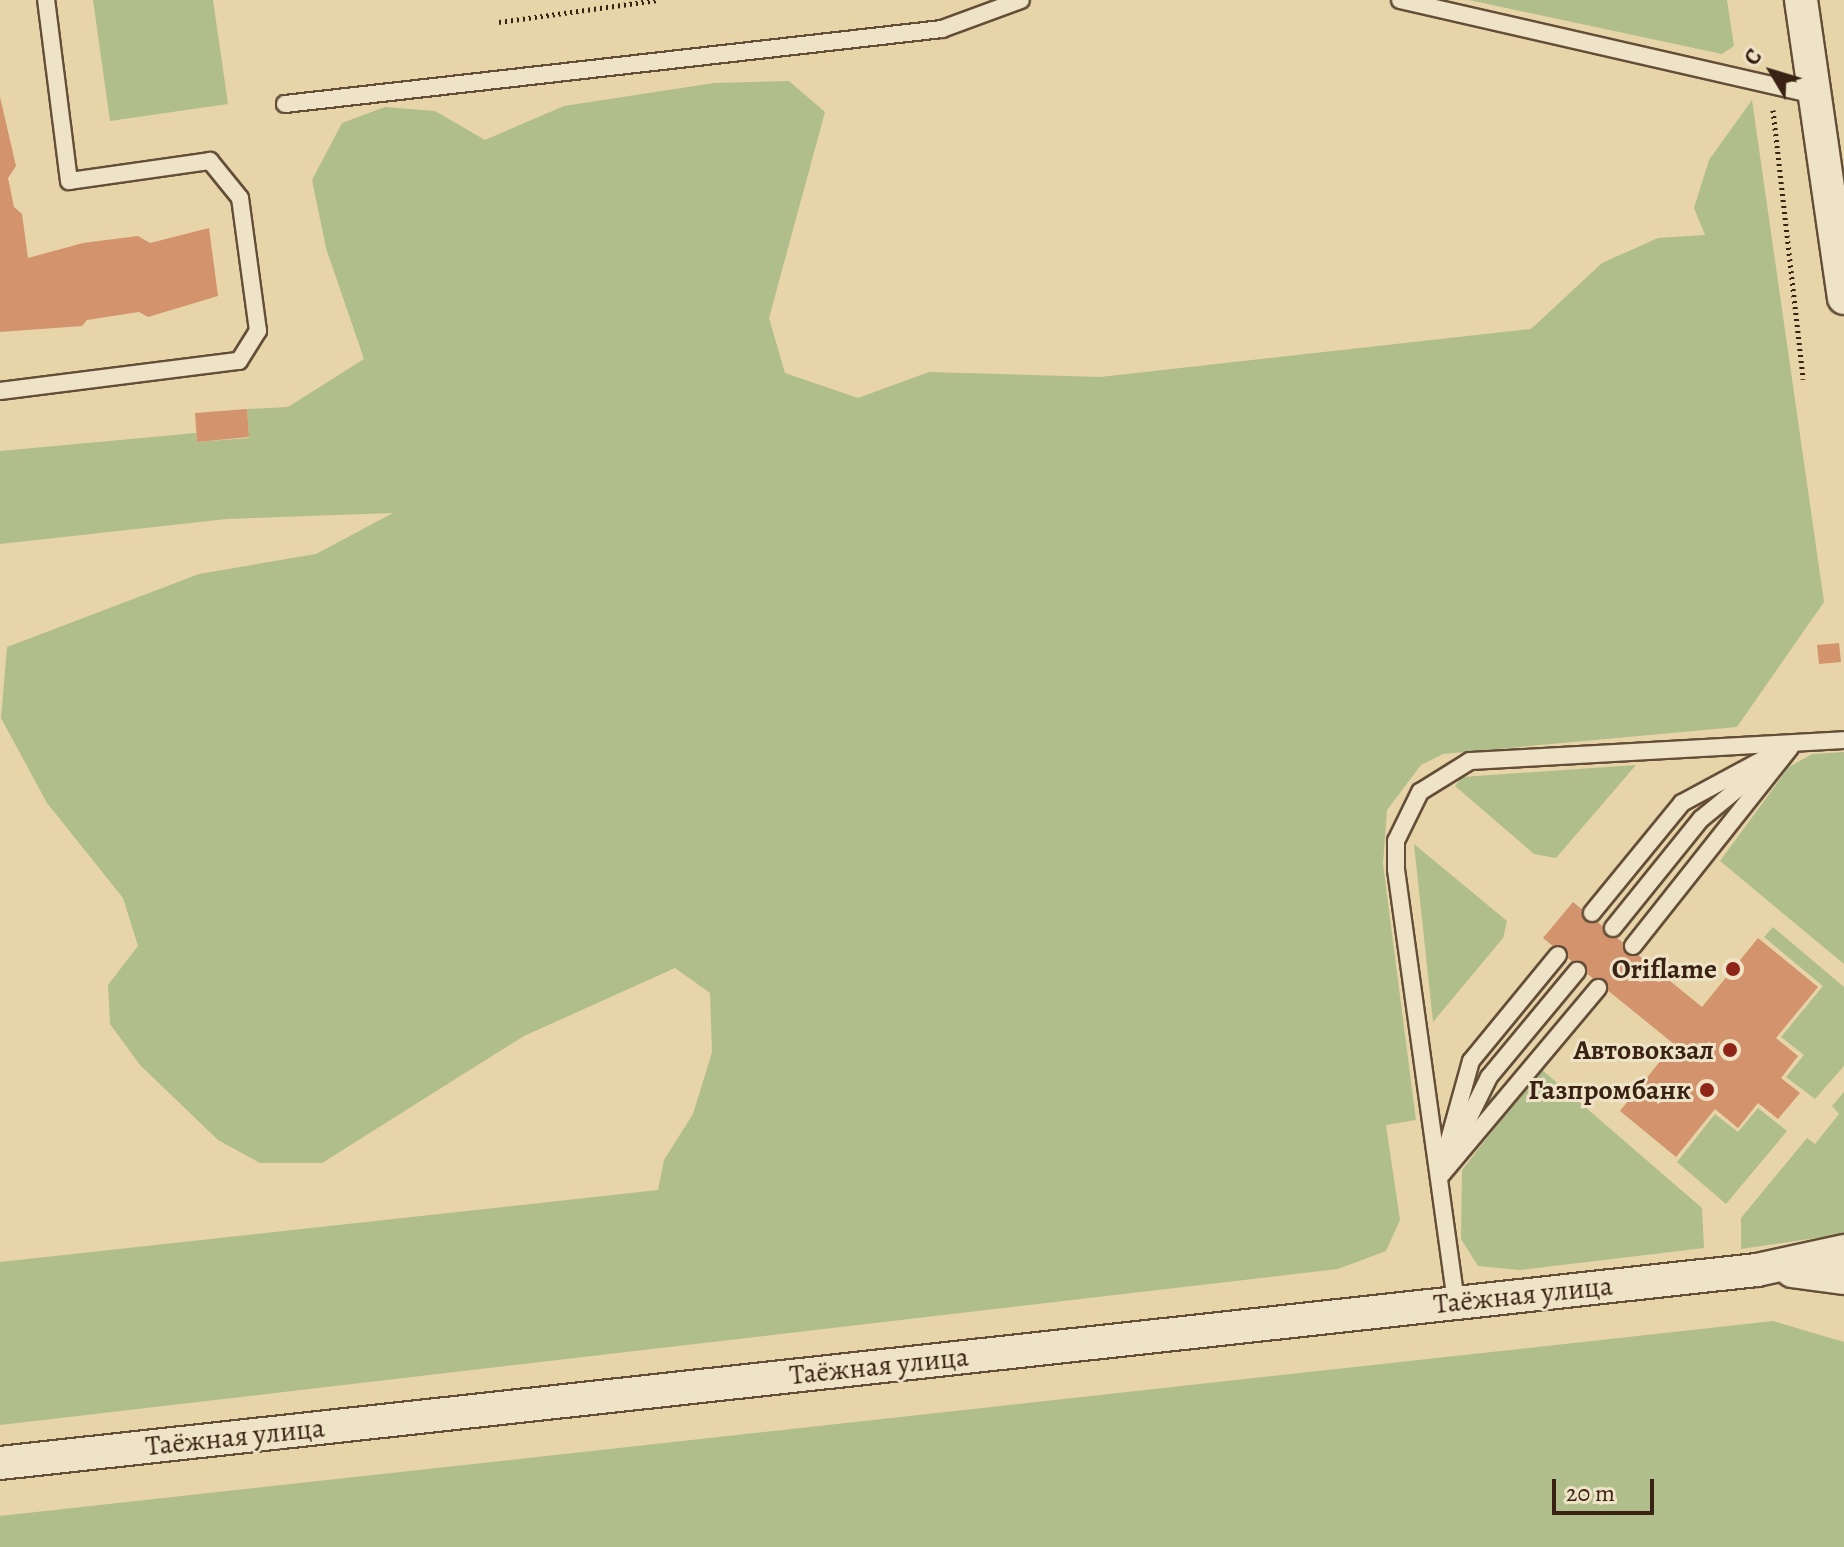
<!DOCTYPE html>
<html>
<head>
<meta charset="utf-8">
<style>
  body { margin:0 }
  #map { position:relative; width:1844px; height:1547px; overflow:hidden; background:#e7d4a9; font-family:Alegreya,serif }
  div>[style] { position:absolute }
  .green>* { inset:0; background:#b0be8c }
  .building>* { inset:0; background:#d2936d }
  .path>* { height:5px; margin-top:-2.5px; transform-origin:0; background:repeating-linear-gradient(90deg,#392213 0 2px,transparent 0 6px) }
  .roads { filter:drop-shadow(2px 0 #644e38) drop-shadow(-2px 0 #644e38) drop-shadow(0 2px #644e38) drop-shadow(0 -2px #644e38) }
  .service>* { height:16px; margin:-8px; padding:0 8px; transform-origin:8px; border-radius:8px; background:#efe3c7 }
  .minor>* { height:32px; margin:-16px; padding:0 16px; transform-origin:16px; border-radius:16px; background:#efe3c7 }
  .dots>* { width:22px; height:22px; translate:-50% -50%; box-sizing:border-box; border:4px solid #efe3c7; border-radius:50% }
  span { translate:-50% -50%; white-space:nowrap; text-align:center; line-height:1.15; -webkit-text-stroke:6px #efe3c7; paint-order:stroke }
  .poi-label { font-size:28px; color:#392213; font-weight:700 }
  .right { translate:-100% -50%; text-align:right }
  .street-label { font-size:28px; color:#392213 }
  .north { position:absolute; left:1732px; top:32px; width:80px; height:80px; -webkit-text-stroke:6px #efe3c7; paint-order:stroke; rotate:308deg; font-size:22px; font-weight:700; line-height:32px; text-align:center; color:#392213 }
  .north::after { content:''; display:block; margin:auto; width:28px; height:36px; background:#392213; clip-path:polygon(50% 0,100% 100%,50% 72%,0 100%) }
  .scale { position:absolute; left:1552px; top:1479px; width:102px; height:36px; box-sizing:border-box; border:4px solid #392213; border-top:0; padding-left:10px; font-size:24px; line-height:28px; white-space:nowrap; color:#392213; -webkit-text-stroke:6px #efe3c7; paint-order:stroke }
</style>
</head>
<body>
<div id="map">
  <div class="green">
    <i style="clip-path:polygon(93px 0,213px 0,228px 104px,110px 121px)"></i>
    <i style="clip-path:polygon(1469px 0,1727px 0,1734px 46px,1722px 54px)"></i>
    <i style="clip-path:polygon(789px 81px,825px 112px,769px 318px,785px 373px,858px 398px,929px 372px,1100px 377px,1531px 329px,1602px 263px,1658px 238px,1705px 235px,1694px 208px,1709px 160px,1752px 100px,1824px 602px,1737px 727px,1443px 754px,1421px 765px,1387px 810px,1383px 864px,1416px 1120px,1386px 1125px,1400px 1220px,1386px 1251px,1338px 1269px,0 1425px,0 1262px,658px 1190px,664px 1160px,693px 1114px,712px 1052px,710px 993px,675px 968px,524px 1036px,322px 1163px,260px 1163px,218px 1140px,140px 1065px,110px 1024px,108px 985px,138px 946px,123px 898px,47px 803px,1px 718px,7px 647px,199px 574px,316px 554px,393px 513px,227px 519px,0 544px,0 451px,196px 433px,197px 442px,249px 438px,247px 409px,288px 407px,364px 359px,326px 248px,312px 180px,342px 123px,385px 107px,435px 111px,485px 140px,564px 106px,714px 83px)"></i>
    <i style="clip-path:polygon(1844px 752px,1844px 964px,1720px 861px,1789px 767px,1812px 754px)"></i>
    <i style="clip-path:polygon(1636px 765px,1556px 858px,1534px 854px,1455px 786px,1462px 777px)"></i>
    <i style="clip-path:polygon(1414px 844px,1507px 921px,1503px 938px,1433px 1022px)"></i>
    <i style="clip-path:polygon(1773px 927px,1844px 987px,1844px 1066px,1815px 1099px,1786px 1077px,1804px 1055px,1781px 1037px,1823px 986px,1764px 937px)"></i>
    <i style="clip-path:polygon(1541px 1069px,1702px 1208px,1704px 1248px,1519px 1270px,1478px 1266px,1461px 1239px,1462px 1170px)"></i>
    <i style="clip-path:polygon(1844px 1092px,1844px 1234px,1741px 1249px,1741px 1218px,1807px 1138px,1815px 1144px,1839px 1114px,1832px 1106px)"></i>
    <i style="clip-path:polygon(1758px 1108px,1787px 1131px,1726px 1204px,1677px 1162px,1715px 1114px,1738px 1132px)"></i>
    <i style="clip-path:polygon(1773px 1321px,1844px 1342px,1844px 1547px,0 1547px,0 1516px)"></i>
  </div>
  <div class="building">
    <i style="clip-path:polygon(0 97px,16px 166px,8px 178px,14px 207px,22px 214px,28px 258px,83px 243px,138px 236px,150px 243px,209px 228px,218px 296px,148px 317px,139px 312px,87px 320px,82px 326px,0 332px)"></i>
    <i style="clip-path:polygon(247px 409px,249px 437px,197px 442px,195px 413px)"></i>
    <i style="clip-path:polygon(1839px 643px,1841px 662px,1819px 664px,1817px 645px)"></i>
    <i style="clip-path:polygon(1573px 902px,1702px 1007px,1758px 938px,1818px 987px,1776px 1038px,1798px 1056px,1781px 1078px,1800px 1093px,1778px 1119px,1758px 1103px,1738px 1128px,1715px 1109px,1676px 1157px,1620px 1111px,1674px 1044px,1543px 938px)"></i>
  </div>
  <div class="path">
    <i style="left:499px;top:22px;width:160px;rotate:-7.9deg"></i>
    <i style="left:1773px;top:110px;width:271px;rotate:83.6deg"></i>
  </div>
  <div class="roads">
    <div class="service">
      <i style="left:1400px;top:0;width:425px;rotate:12.9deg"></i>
      <i style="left:285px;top:104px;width:661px;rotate:-6.51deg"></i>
      <i style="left:942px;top:29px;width:84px;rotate:-20.2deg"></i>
      <i style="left:0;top:391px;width:241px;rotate:-7.2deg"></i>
      <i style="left:239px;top:361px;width:36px;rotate:-58deg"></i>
      <i style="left:258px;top:331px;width:134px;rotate:-97.7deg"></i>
      <i style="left:240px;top:198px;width:48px;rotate:-129deg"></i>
      <i style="left:210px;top:161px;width:142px;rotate:171.9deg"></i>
      <i style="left:69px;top:181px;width:182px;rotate:-97.2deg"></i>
      <i style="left:1592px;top:913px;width:142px;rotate:-50.7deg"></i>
      <i style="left:1682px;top:803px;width:120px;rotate:-28.3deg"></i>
      <i style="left:1613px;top:928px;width:140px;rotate:-51.1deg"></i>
      <i style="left:1701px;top:819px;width:82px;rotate:-39.5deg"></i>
      <i style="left:1633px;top:946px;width:253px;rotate:-51.6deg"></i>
      <i style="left:1457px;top:1142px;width:72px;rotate:-63.8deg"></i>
      <i style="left:1489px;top:1077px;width:138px;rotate:-50.3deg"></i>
      <i style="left:1441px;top:1169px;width:112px;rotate:-74.5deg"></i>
      <i style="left:1471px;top:1061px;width:137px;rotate:-50.6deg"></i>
      <i style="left:1442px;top:1174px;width:243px;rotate:-50deg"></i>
      <i style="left:1456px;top:1302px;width:437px;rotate:-97.9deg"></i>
      <i style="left:1396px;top:869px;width:28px;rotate:-90deg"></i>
      <i style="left:1396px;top:841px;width:55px;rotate:-63.9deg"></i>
      <i style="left:1420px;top:792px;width:59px;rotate:-31.8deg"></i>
      <i style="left:1470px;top:761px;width:375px;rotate:-3.2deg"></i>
    </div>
    <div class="minor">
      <i style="left:1801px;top:0;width:301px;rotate:81.8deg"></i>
      <i style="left:1792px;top:1271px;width:52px;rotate:7.7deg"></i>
      <i style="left:0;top:1463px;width:1768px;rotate:-6.27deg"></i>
      <i style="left:1757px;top:1270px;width:89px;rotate:-12.3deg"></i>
    </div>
  </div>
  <div class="dots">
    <i style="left:1733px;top:969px;background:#8f2418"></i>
    <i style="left:1730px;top:1050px;background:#8f2418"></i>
    <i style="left:1707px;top:1090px;background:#8f2418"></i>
  </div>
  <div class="poi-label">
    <span class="right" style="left:1717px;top:969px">Oriflame</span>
    <span class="right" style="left:1714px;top:1050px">Автовокзал</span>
    <span class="right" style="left:1691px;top:1090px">Газпромбанк</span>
  </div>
  <div class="street-label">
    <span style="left:1523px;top:1295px;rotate:-6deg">Таёжная улица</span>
    <span style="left:879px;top:1366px;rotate:-6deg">Таёжная улица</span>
    <span style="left:235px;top:1437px;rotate:-6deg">Таёжная улица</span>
  </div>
  <div class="north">С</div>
  <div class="scale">20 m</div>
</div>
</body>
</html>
